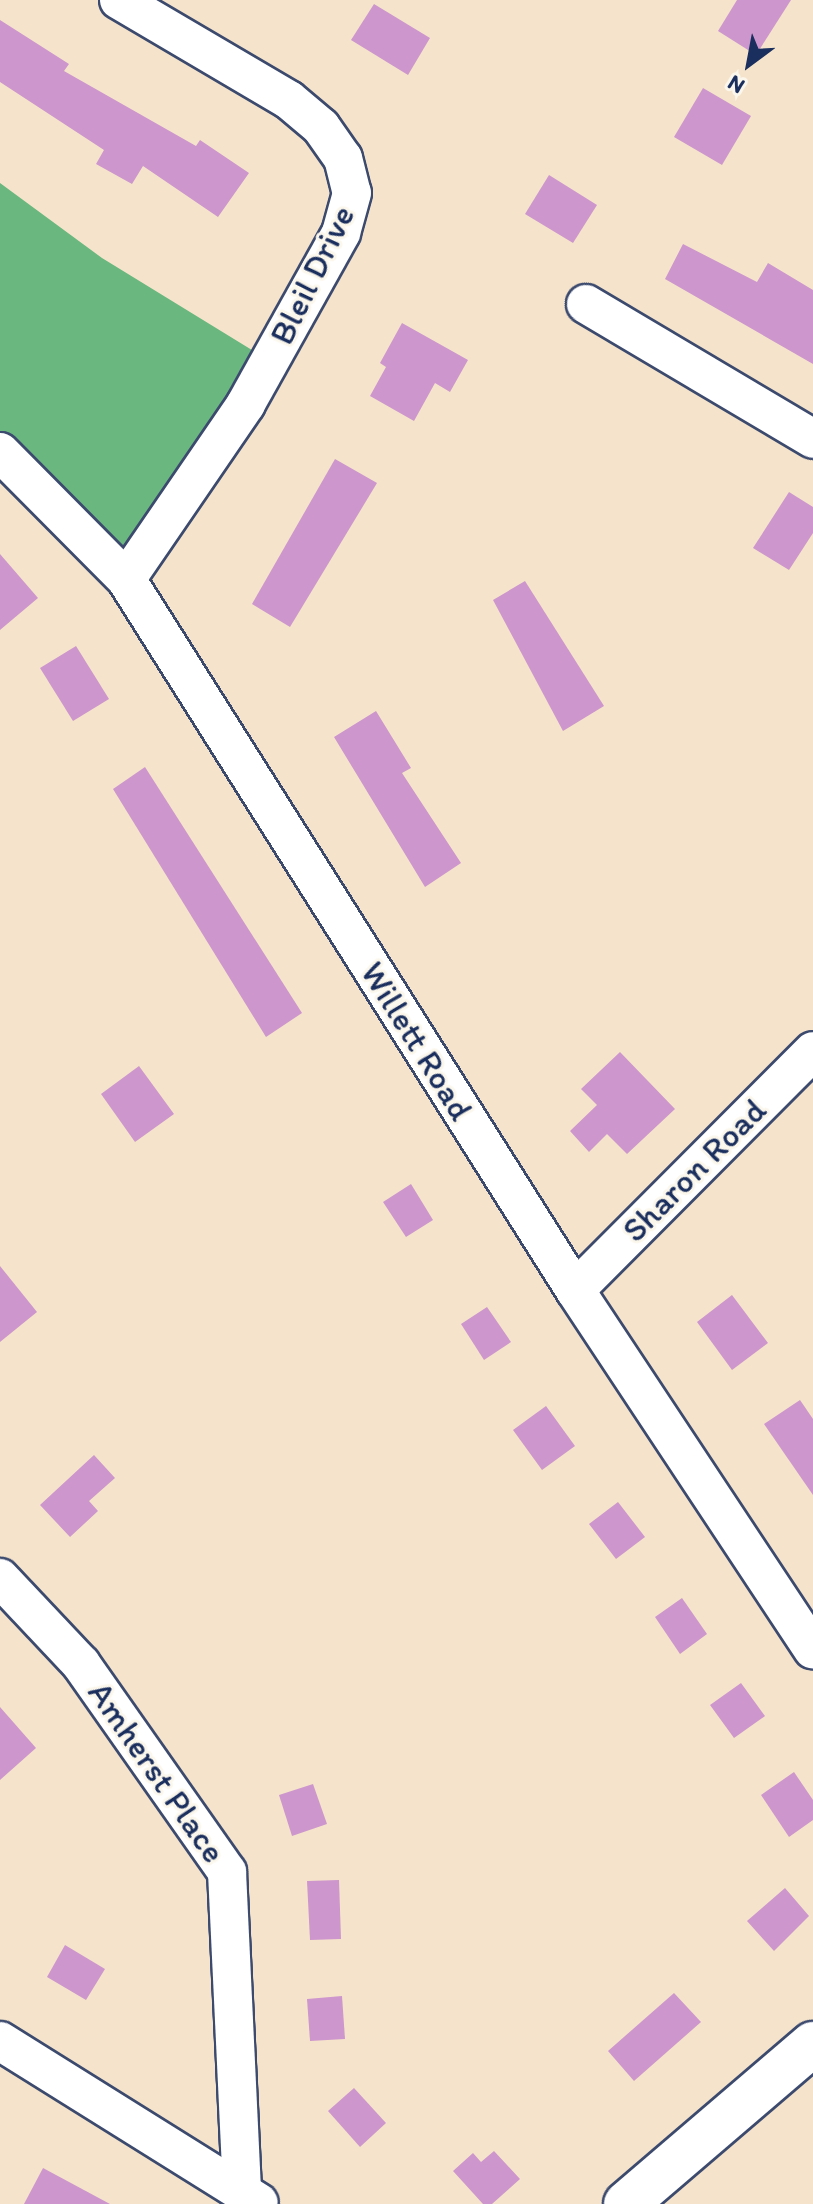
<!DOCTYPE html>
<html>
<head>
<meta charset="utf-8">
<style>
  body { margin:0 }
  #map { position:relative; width:813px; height:2204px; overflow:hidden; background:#f5e4cb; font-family:Itim,sans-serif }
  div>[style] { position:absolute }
  .forest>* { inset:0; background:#6bb780 }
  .building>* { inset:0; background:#cd96cc }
  .roads { filter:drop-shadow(2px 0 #3c4a6e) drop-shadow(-2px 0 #3c4a6e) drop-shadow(0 2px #3c4a6e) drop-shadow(0 -2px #3c4a6e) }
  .minor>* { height:38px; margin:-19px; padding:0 19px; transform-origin:19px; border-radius:19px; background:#fff }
  .major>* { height:44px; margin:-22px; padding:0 22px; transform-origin:22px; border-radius:22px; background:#fff }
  span { translate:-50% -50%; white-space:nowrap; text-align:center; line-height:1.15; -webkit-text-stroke:6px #fbf7ec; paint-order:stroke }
  .street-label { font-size:34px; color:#1b2f5e }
  .north { position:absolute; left:709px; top:24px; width:80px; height:80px; -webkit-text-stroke:6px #fbf7ec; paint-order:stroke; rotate:212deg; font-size:22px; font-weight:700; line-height:32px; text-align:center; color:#1b2f5e }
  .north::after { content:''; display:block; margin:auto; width:28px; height:36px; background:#1b2f5e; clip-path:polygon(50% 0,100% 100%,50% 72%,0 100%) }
</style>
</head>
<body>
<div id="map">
  <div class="forest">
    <i style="clip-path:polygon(0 183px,102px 258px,270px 361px,126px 579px,0 452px)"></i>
  </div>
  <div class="building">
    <i style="clip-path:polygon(737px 0,791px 0,756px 55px,718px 31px)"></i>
    <i style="clip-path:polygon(374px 4px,430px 38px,408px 75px,351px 40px)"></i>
    <i style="clip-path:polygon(0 20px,69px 64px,64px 71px,196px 146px,200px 140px,249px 173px,218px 217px,143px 166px,132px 184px,96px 164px,104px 150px,0 82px)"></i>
    <i style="clip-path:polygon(703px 88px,751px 116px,722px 165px,674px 137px)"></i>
    <i style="clip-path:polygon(549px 175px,597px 205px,573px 243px,525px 214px)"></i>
    <i style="clip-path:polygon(683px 244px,757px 282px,768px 263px,813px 290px,813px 364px,665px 279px)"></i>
    <i style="clip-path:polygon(402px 323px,468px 360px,450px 392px,435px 383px,414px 421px,370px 396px,386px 367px,380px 363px)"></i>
    <i style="clip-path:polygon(335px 459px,377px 483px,290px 627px,252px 604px)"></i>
    <i style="clip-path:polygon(789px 492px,813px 507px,813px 533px,789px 570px,753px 548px)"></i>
    <i style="clip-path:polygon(0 554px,38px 598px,0 630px)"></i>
    <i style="clip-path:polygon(525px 581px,604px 706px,563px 731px,493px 600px)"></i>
    <i style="clip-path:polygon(76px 646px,109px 699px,73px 721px,40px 668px)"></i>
    <i style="clip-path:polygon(376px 711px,411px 768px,402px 773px,461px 863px,425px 887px,334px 737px)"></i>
    <i style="clip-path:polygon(145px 767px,302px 1013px,266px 1037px,113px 789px)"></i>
    <i style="clip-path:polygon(620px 1052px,675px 1109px,627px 1154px,607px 1134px,589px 1152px,570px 1131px,597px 1105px,581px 1089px)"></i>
    <i style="clip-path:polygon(139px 1066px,174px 1114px,135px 1142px,101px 1094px)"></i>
    <i style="clip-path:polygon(411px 1184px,433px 1220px,406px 1237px,383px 1202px)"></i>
    <i style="clip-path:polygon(0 1266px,37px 1312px,0 1342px)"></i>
    <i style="clip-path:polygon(732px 1295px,768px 1343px,732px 1370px,697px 1322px)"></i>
    <i style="clip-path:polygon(487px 1307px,511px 1342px,484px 1360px,461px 1324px)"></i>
    <i style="clip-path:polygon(800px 1400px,813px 1419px,813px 1495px,764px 1424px)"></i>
    <i style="clip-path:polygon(546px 1406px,575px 1446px,542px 1470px,513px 1430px)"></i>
    <i style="clip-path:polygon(94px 1455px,115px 1478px,89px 1501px,98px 1511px,70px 1537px,40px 1505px)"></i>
    <i style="clip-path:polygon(618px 1502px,645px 1537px,616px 1559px,589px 1524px)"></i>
    <i style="clip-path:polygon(682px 1598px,707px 1634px,680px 1654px,655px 1617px)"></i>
    <i style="clip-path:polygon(741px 1683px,765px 1716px,734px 1738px,710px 1705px)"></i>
    <i style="clip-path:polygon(0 1707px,36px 1748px,0 1780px)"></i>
    <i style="clip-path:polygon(794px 1772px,813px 1800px,813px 1820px,789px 1837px,761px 1795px)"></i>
    <i style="clip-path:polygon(313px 1784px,327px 1824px,292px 1836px,279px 1795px)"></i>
    <i style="clip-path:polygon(339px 1880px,341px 1939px,310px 1940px,307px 1881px)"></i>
    <i style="clip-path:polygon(785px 1888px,809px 1916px,774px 1951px,747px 1921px)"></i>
    <i style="clip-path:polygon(65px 1945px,105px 1969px,86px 2000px,47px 1977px)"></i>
    <i style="clip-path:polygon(674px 1993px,701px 2022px,634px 2081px,608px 2051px)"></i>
    <i style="clip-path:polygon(342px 1996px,345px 2039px,310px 2041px,307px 1999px)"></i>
    <i style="clip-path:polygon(354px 2088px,386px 2123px,360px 2147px,328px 2111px)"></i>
    <i style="clip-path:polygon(494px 2151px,520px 2179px,492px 2204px,483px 2204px,453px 2171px,473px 2153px,481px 2162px)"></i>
    <i style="clip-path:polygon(43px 2168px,110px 2204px,24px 2204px)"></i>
  </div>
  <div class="roads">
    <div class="minor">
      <i style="left:119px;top:0;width:197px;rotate:30.5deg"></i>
      <i style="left:289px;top:100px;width:42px;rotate:40.2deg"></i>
      <i style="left:321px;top:127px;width:38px;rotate:55deg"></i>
      <i style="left:343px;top:158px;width:36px;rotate:76deg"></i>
      <i style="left:352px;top:193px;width:41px;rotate:105.4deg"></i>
      <i style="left:341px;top:233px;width:196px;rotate:119.1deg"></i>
      <i style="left:246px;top:404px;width:212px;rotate:124.4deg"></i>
      <i style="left:586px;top:304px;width:264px;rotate:30.7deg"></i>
      <i style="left:0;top:452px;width:179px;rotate:45.2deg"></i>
      <i style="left:126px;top:579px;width:841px;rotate:57.73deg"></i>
      <i style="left:575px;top:1290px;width:431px;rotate:56.5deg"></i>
      <i style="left:575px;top:1290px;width:337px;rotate:-45.1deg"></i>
      <i style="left:0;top:1578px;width:118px;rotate:46.7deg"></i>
      <i style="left:81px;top:1664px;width:254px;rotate:54.9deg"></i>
      <i style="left:227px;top:1872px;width:321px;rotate:87.3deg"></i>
      <i style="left:0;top:2041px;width:305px;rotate:32deg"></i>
    </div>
    <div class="major">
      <i style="left:626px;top:2204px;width:246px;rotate:-40.6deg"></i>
    </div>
  </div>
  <div class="street-label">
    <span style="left:312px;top:275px;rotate:-64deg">Bleil Drive</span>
    <span style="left:417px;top:1041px;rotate:58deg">Willett Road</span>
    <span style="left:694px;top:1170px;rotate:-45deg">Sharon Road</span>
    <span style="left:157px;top:1772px;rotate:55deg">Amherst Place</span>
  </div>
  <div class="north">N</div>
</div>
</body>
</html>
